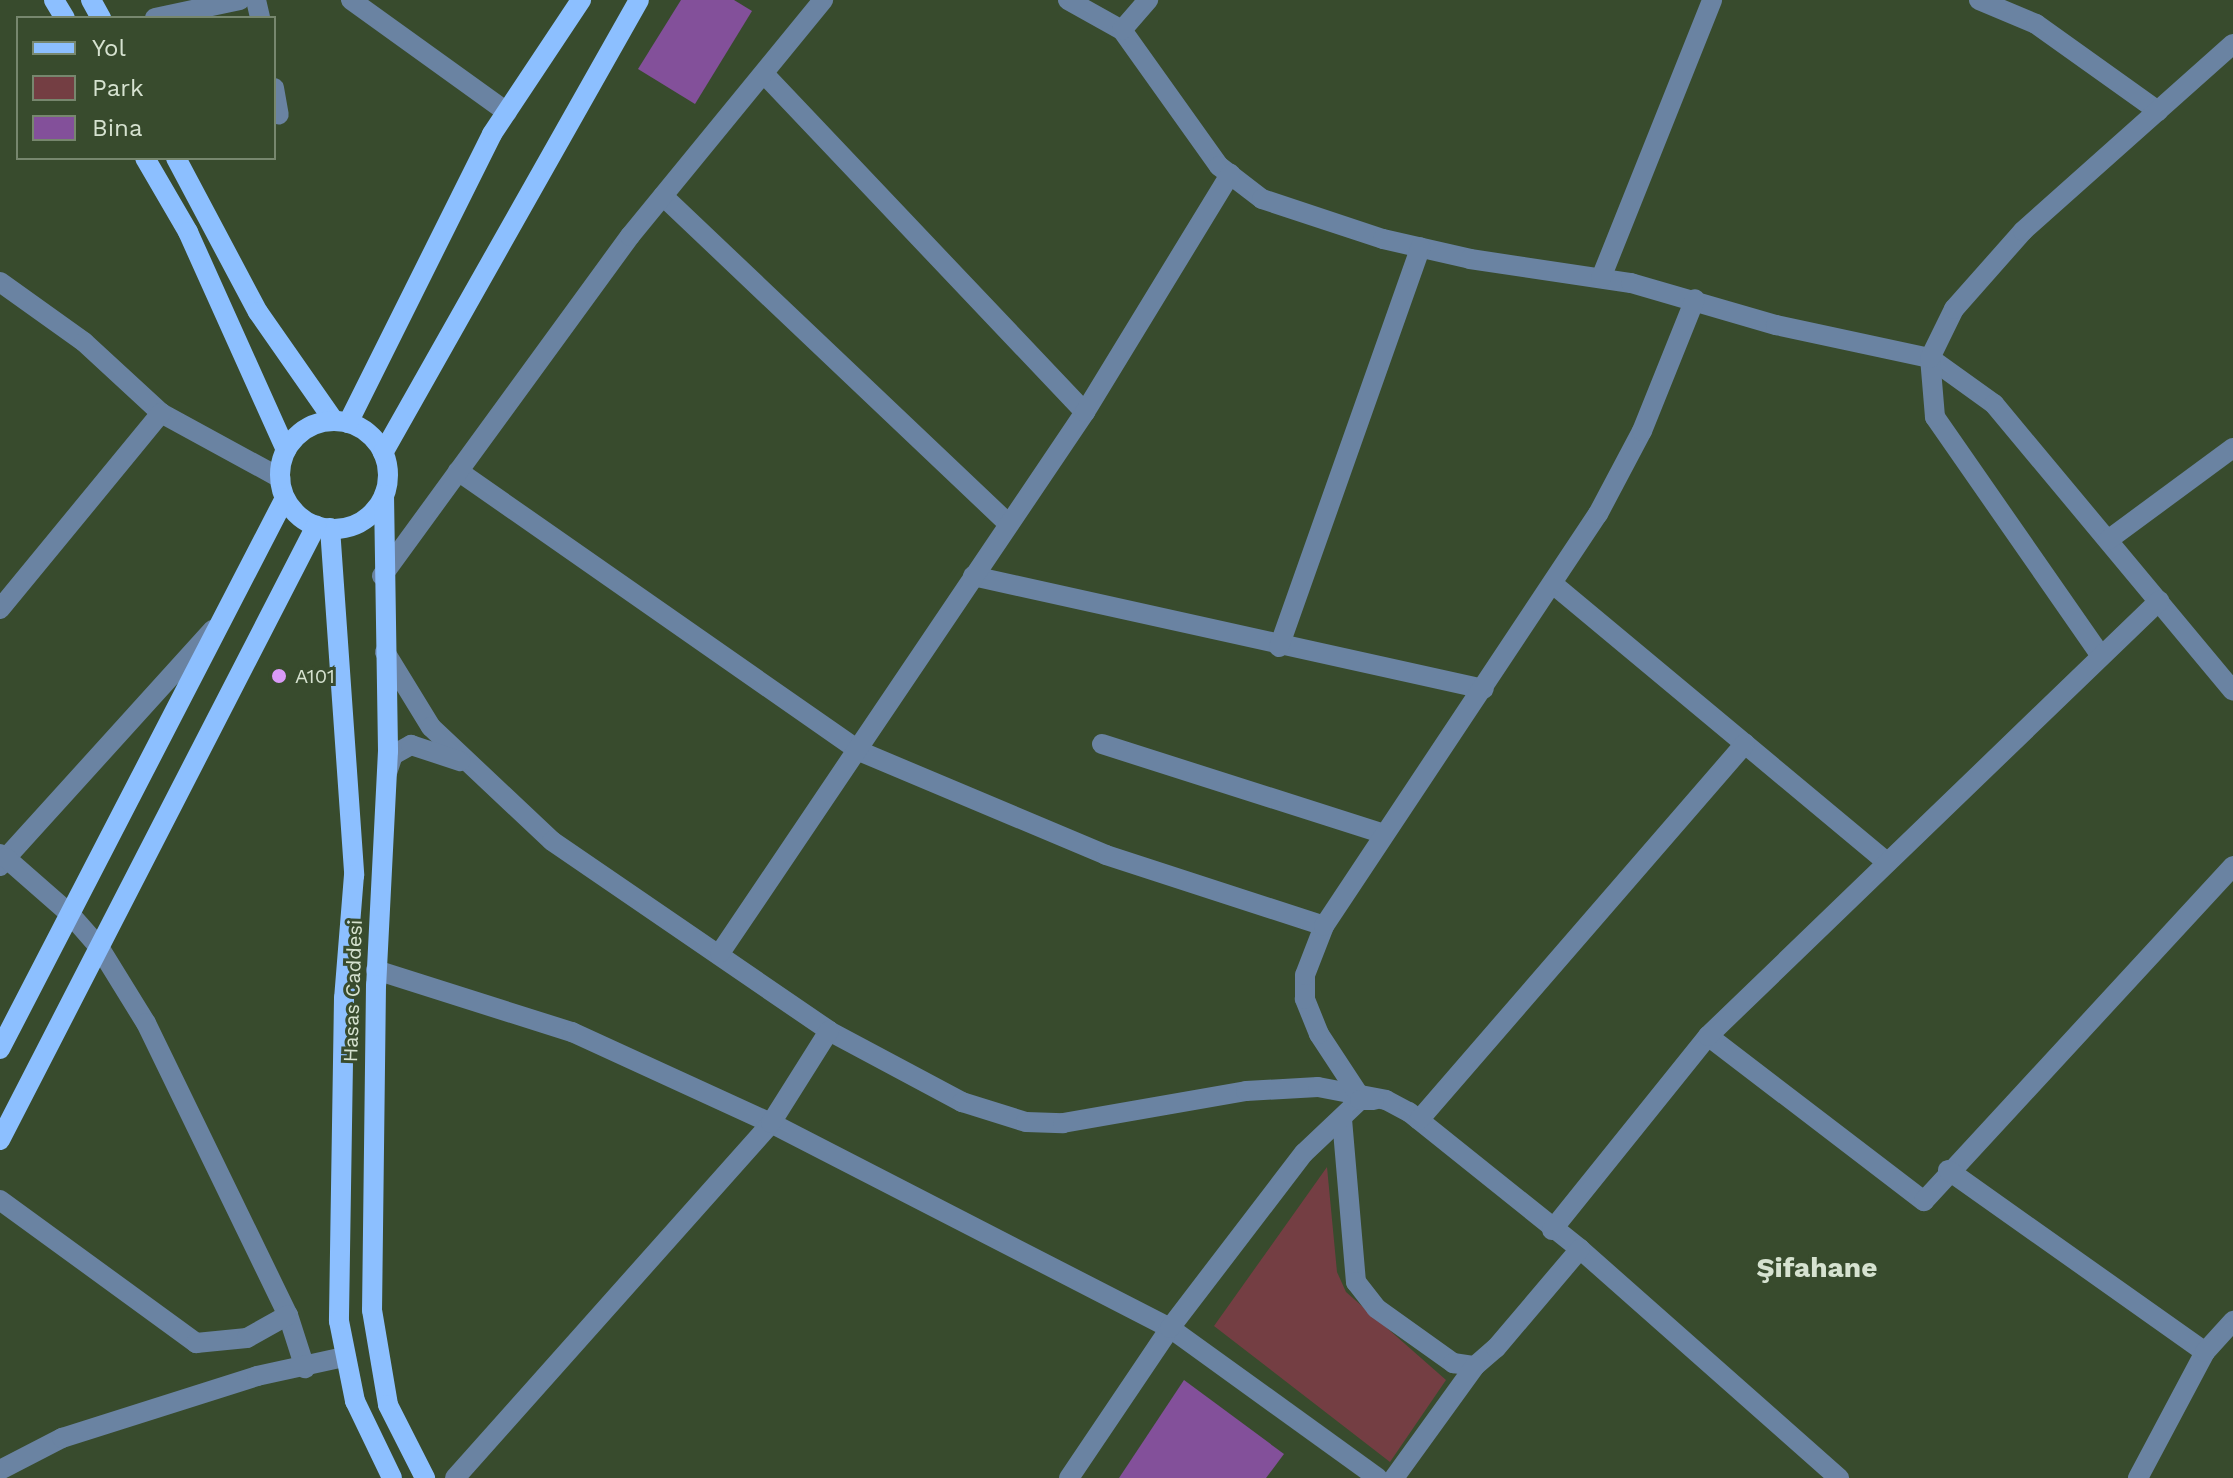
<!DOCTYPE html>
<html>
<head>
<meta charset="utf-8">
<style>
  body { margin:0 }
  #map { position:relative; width:2233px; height:1478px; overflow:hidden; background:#384b2d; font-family:"Work Sans",sans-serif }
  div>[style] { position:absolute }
  .green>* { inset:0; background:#743e43 }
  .building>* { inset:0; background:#83509a }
  .minor>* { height:20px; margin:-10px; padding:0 10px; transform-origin:10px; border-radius:10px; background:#6a83a2 }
  .major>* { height:20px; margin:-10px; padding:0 10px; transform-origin:10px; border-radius:10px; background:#8cbfff }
  .major>.ring { margin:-10px; padding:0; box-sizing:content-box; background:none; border:20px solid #8cbfff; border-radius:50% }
  .dots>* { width:22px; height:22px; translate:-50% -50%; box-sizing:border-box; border:4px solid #384b2d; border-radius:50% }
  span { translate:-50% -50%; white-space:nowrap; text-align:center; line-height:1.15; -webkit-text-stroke:6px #384b2d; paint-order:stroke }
  .poi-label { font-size:20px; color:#d6e2d0 }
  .left { translate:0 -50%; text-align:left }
  .street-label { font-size:20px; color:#d6e2d0 }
  .district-label { font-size:28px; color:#d6e2d0; font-weight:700 }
  .legend { position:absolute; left:16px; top:16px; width:260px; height:144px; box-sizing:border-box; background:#384b2d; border:2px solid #77876e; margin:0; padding:10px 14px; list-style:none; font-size:24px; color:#d6e2d0 }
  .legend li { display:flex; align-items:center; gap:16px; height:40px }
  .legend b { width:40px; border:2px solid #77876e }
</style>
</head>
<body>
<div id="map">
  <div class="green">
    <i style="clip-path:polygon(1327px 1167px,1337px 1272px,1346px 1292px,1446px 1380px,1390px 1462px,1214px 1326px)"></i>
  </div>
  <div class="building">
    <i style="clip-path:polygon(681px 0,734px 0,752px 11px,695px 104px,638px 69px)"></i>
    <i style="clip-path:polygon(1184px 1380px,1284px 1454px,1266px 1478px,1119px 1478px)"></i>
  </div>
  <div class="minor">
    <i style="left:256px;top:0;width:18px;rotate:77deg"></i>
    <i style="left:351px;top:0;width:192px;rotate:35.7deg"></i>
    <i style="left:1068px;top:0;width:62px;rotate:29.1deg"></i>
    <i style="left:1122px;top:30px;width:167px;rotate:54.5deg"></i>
    <i style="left:1219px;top:166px;width:54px;rotate:37.5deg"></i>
    <i style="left:1262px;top:199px;width:127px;rotate:18.3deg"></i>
    <i style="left:1383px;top:239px;width:89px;rotate:12.9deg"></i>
    <i style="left:1470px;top:259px;width:163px;rotate:8.5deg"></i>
    <i style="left:1631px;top:283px;width:151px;rotate:16.2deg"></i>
    <i style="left:1776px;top:325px;width:157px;rotate:12.1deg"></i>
    <i style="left:1930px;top:358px;width:79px;rotate:35.7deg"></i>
    <i style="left:1994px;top:404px;width:373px;rotate:50.2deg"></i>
    <i style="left:1979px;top:0;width:62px;rotate:22.8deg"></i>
    <i style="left:2036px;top:24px;width:150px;rotate:35.5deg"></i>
    <i style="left:155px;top:18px;width:87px;rotate:-12deg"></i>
    <i style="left:1122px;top:30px;width:40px;rotate:-49deg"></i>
    <i style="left:765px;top:75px;width:465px;rotate:46.5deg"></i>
    <i style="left:274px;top:88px;width:27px;rotate:80deg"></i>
    <i style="left:663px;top:196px;width:475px;rotate:43.5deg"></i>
    <i style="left:1601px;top:278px;width:299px;rotate:-68.2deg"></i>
    <i style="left:0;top:282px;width:103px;rotate:35.5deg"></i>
    <i style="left:84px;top:342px;width:105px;rotate:42.7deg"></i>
    <i style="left:161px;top:413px;width:136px;rotate:28.6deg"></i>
    <i style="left:458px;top:471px;width:489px;rotate:34.9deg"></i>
    <i style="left:859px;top:751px;width:268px;rotate:22.8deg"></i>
    <i style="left:1106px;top:855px;width:229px;rotate:18deg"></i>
    <i style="left:2108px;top:540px;width:155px;rotate:-36.4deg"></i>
    <i style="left:382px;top:576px;width:421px;rotate:-53.9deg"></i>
    <i style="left:630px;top:236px;width:305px;rotate:-50.7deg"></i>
    <i style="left:973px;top:576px;width:523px;rotate:12.47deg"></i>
    <i style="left:1553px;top:584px;width:435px;rotate:39.8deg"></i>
    <i style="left:0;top:609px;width:254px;rotate:-50.6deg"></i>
    <i style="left:1279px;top:647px;width:424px;rotate:-70.5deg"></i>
    <i style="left:385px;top:652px;width:88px;rotate:58.5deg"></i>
    <i style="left:431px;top:727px;width:166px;rotate:43.3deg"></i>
    <i style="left:552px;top:841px;width:336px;rotate:34.4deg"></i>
    <i style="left:829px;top:1031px;width:151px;rotate:28.1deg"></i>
    <i style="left:962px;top:1102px;width:67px;rotate:17.4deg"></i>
    <i style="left:1026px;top:1122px;width:37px;rotate:2deg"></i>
    <i style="left:1063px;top:1123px;width:186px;rotate:-9.9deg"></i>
    <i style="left:1246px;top:1091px;width:72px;rotate:-3.2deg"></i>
    <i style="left:1318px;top:1087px;width:69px;rotate:10.8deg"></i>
    <i style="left:1386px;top:1100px;width:26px;rotate:28deg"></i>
    <i style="left:1409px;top:1112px;width:219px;rotate:38.7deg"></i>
    <i style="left:1580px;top:1249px;width:346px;rotate:41.5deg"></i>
    <i style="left:2101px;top:656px;width:291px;rotate:-124.8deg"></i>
    <i style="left:1935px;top:417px;width:59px;rotate:-94.8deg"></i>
    <i style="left:1930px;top:358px;width:55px;rotate:-63.9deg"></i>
    <i style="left:1954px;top:309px;width:104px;rotate:-48.5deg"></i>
    <i style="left:2023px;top:231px;width:281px;rotate:-41.7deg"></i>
    <i style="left:1102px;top:744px;width:293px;rotate:17.7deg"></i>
    <i style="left:387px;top:773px;width:19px;rotate:-72deg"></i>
    <i style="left:393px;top:755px;width:21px;rotate:-29deg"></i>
    <i style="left:411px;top:745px;width:52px;rotate:18.1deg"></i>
    <i style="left:0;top:854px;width:7px;rotate:34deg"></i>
    <i style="left:6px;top:858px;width:308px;rotate:-47.8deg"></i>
    <i style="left:0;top:866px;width:10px;rotate:-53deg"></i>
    <i style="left:6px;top:858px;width:85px;rotate:41.2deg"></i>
    <i style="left:70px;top:914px;width:44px;rotate:48.7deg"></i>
    <i style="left:99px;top:947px;width:89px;rotate:58.3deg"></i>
    <i style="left:146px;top:1023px;width:325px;rotate:64.1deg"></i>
    <i style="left:288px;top:1315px;width:56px;rotate:72.2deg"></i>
    <i style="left:720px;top:953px;width:653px;rotate:-55.99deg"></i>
    <i style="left:1085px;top:412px;width:279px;rotate:-58.6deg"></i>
    <i style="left:376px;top:970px;width:206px;rotate:17.6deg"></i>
    <i style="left:572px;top:1032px;width:219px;rotate:24.6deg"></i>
    <i style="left:771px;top:1123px;width:449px;rotate:27.2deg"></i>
    <i style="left:1170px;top:1328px;width:256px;rotate:35.8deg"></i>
    <i style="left:1708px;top:1036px;width:272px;rotate:37.4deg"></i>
    <i style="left:1924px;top:1201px;width:456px;rotate:-47.3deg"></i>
    <i style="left:1359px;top:1095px;width:73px;rotate:-123.3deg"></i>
    <i style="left:1319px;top:1034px;width:38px;rotate:-112deg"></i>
    <i style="left:1305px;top:999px;width:24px;rotate:-90deg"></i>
    <i style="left:1305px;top:975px;width:53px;rotate:-68.8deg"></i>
    <i style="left:1324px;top:926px;width:495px;rotate:-56.4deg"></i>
    <i style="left:1598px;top:514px;width:94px;rotate:-62.1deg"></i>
    <i style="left:1642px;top:431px;width:142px;rotate:-68.1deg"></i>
    <i style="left:1342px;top:1119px;width:164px;rotate:85.1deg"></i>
    <i style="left:1356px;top:1282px;width:33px;rotate:52deg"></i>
    <i style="left:1376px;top:1308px;width:95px;rotate:35.5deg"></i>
    <i style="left:1453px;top:1363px;width:22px;rotate:8deg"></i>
    <i style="left:1475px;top:1366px;width:28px;rotate:-41deg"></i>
    <i style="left:1496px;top:1348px;width:130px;rotate:-49.7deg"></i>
    <i style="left:1419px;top:1120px;width:498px;rotate:-49.1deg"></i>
    <i style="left:1948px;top:1170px;width:315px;rotate:35.3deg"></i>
    <i style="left:0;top:1200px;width:243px;rotate:36.1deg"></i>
    <i style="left:196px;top:1343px;width:51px;rotate:-5.6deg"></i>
    <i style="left:247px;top:1338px;width:47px;rotate:-29.3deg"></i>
    <i style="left:1552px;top:1230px;width:249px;rotate:-51.2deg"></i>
    <i style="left:1708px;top:1036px;width:627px;rotate:-43.97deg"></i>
    <i style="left:0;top:1470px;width:70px;rotate:-27.3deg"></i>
    <i style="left:62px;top:1438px;width:205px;rotate:-17.6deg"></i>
    <i style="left:257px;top:1376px;width:89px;rotate:-12.3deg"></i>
    <i style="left:455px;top:1478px;width:475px;rotate:-48.3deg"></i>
    <i style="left:771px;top:1123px;width:109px;rotate:-57.8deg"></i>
    <i style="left:1069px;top:1478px;width:181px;rotate:-56deg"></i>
    <i style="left:1170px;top:1328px;width:220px;rotate:-52.6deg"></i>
    <i style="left:1304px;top:1153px;width:77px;rotate:-43.4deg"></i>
    <i style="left:1360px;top:1100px;width:14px"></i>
    <i style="left:1394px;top:1478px;width:138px;rotate:-54.1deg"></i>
    <i style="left:2138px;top:1478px;width:143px;rotate:-62deg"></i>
    <i style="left:2205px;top:1352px;width:42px;rotate:-47.9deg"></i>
  </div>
  <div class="major">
    <i style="left:54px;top:0;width:21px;rotate:59deg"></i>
    <i style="left:91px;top:0;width:21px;rotate:61deg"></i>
    <i style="left:145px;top:158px;width:86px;rotate:59.8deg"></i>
    <i style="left:188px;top:232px;width:239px;rotate:65.8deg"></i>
    <i style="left:176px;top:158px;width:174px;rotate:62deg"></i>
    <i style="left:258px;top:312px;width:133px;rotate:55.1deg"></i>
    <i class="ring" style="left:280px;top:421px;width:88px;height:88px"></i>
    <i style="left:348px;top:423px;width:323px;rotate:-63.5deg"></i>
    <i style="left:492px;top:134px;width:161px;rotate:-56.4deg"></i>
    <i style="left:383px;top:453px;width:520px;rotate:-60.53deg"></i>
    <i style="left:384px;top:495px;width:256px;rotate:89.1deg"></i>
    <i style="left:388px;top:751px;width:234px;rotate:92.9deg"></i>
    <i style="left:376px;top:985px;width:325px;rotate:90.7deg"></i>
    <i style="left:372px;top:1310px;width:96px;rotate:80.4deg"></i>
    <i style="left:388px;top:1405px;width:82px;rotate:63.1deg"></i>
    <i style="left:330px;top:528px;width:348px;rotate:86deg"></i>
    <i style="left:354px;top:875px;width:123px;rotate:94.6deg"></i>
    <i style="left:344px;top:998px;width:323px;rotate:90.9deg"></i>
    <i style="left:339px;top:1321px;width:82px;rotate:78.7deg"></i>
    <i style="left:355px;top:1401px;width:85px;rotate:64.3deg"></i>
    <i style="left:0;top:1049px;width:620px;rotate:-62.65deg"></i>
    <i style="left:0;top:1140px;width:691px;rotate:-62.77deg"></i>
  </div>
  <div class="dots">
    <i style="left:279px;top:676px;background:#d99af7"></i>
  </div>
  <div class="poi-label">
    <span class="left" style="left:295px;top:676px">A101</span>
  </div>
  <div class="street-label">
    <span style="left:353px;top:991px;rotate:-88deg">Hasas Caddesi</span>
  </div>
  <div class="district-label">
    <span style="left:1817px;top:1268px">Şifahane</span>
  </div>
  <ul class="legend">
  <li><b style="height:10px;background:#8cbfff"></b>Yol</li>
  <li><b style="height:22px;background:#743e43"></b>Park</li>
  <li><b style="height:22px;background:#83509a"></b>Bina</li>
  </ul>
</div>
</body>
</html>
